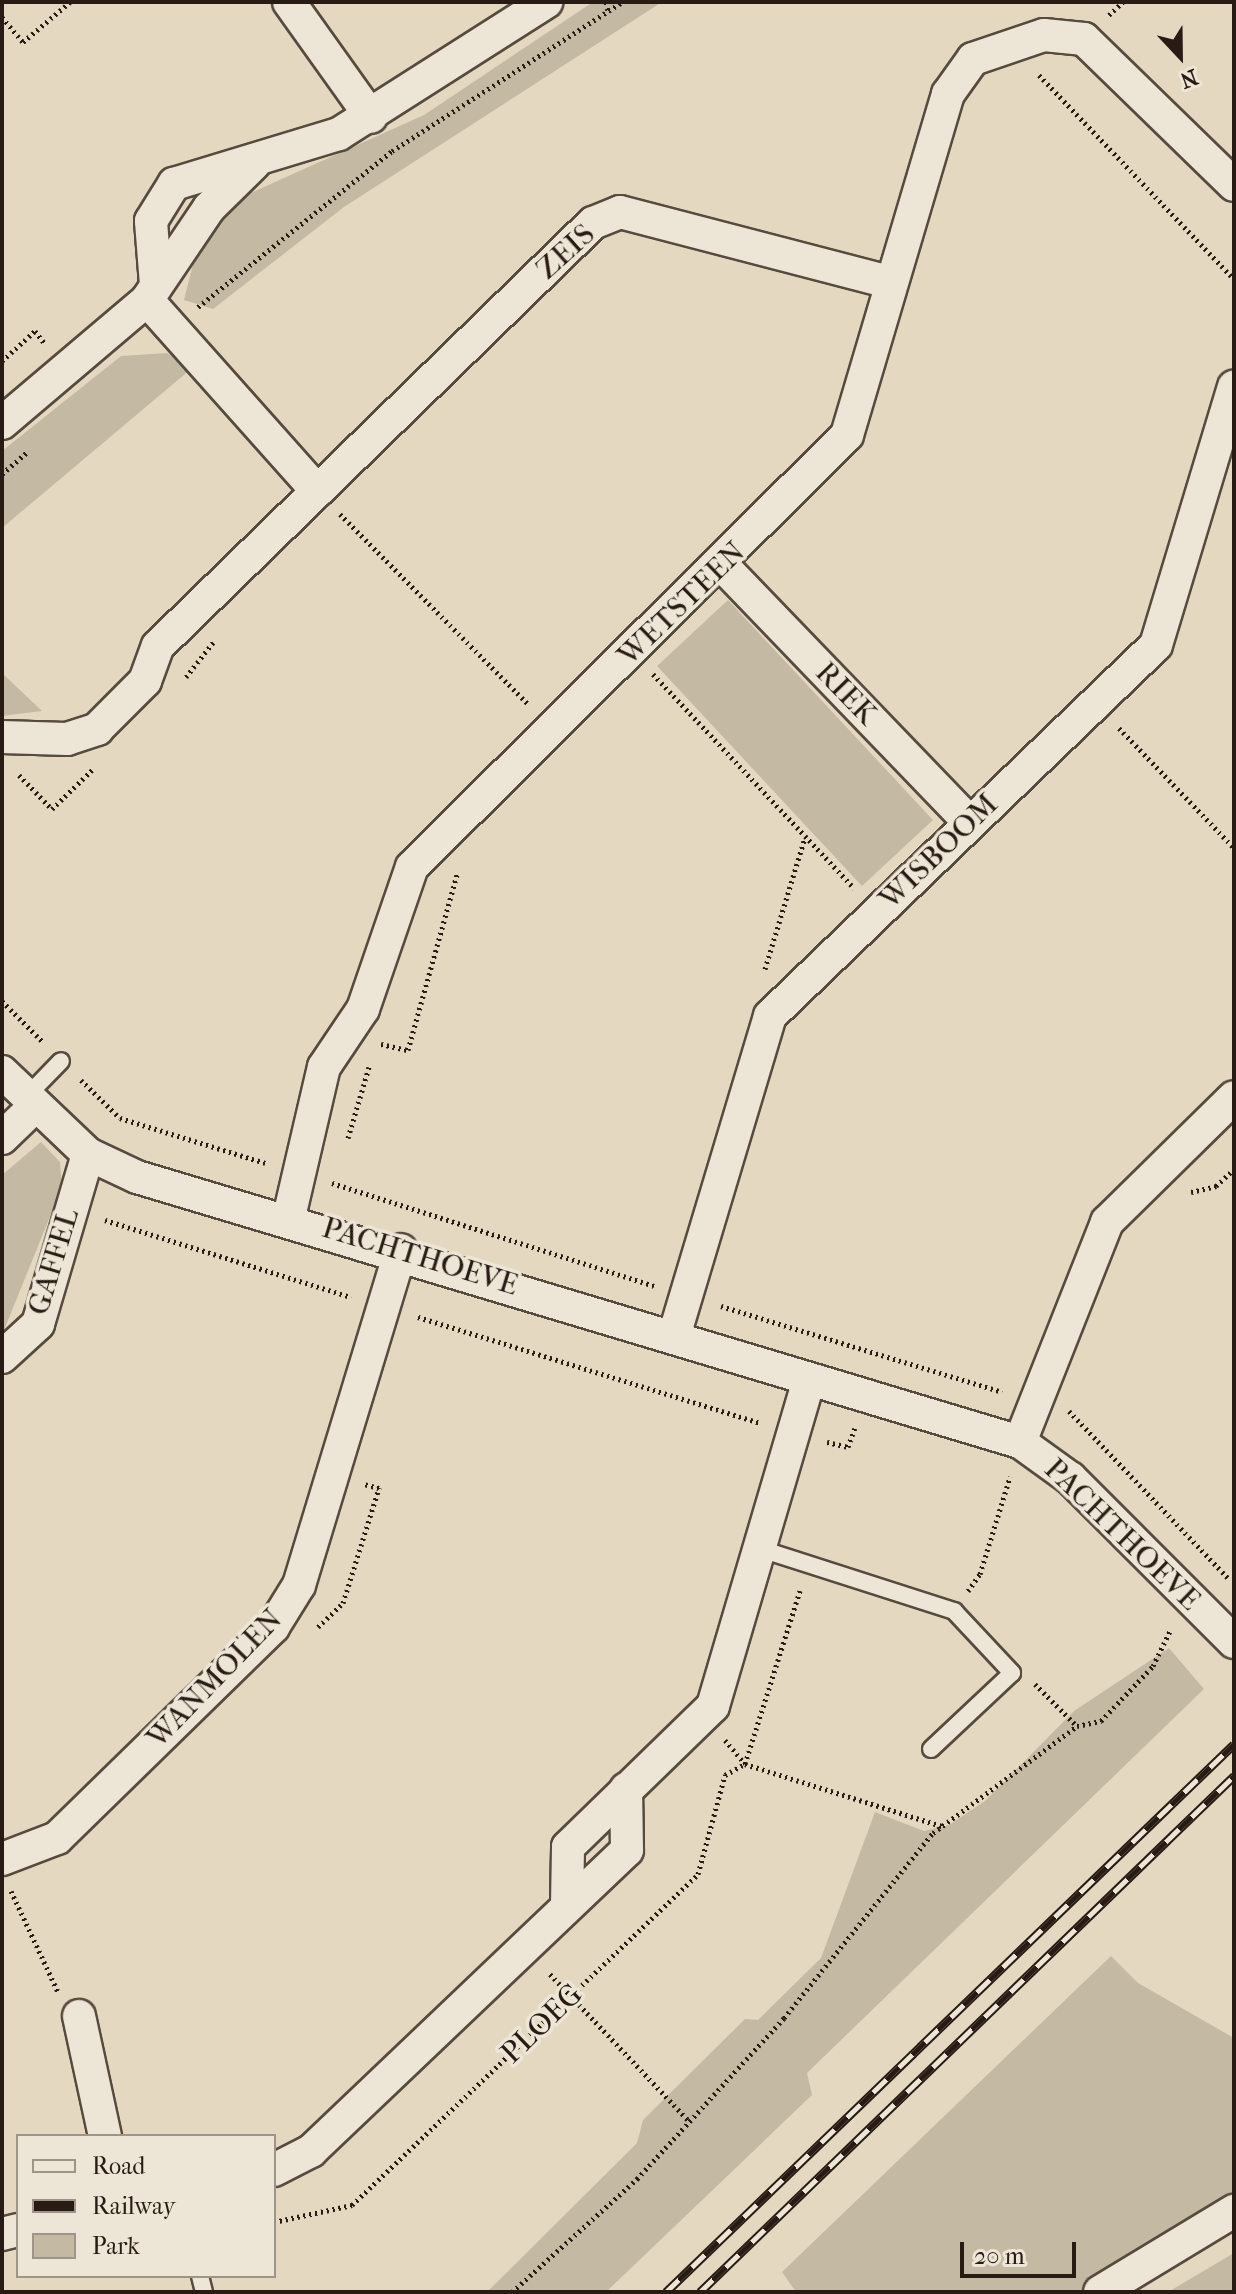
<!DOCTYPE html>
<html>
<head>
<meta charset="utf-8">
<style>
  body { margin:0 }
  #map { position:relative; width:1236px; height:2294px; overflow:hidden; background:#e4d9c0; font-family:"IM FELL French Canon",serif }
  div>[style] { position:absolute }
  .green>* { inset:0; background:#c4b9a3 }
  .path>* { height:5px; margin-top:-2.5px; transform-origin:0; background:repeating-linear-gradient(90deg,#281b13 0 2px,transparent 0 6px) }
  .roads { filter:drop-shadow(2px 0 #574a3e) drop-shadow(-2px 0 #574a3e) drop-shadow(0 2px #574a3e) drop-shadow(0 -2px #574a3e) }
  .service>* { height:16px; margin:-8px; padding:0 8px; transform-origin:8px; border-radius:8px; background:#ede6d6 }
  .minor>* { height:32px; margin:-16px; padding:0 16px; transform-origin:16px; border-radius:16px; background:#ede6d6 }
  .rail>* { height:9px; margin-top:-4.5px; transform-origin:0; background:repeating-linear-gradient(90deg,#ede6d6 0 18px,#281b13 0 36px); box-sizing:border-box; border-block:2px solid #281b13 }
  span { translate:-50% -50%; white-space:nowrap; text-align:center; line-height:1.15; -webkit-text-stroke:7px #ede6d6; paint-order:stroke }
  .street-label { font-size:30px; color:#281b13 }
  .frame { position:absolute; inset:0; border:4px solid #281b13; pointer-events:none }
  .legend { position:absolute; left:16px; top:2134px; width:260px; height:144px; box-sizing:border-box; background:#ede6d6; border:2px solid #9e9588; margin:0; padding:10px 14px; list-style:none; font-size:24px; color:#281b13 }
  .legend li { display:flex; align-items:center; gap:16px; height:40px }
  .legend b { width:40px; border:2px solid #9e9588 }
  .north { position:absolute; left:1140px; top:16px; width:80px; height:80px; -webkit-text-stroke:6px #ede6d6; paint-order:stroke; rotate:158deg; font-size:22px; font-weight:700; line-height:32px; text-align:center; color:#281b13 }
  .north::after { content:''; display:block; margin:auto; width:28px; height:36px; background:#281b13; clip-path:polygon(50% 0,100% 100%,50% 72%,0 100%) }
  .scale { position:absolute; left:960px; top:2242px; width:116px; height:36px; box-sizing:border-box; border:4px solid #281b13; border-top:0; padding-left:10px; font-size:24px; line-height:28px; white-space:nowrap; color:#281b13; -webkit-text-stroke:6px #ede6d6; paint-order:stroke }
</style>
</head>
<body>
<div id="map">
  <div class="green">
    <i style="clip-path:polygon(593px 2px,662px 2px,344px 207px,213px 309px,184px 300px,195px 256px,235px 200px,424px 115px)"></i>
    <i style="clip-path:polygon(167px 353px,191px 369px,2px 528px,2px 451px,121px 356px)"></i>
    <i style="clip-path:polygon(728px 600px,933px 820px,862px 886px,657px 666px)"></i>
    <i style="clip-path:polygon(2px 673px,42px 711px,2px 716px)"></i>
    <i style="clip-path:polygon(41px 1142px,60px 1162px,62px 1187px,2px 1335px,2px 1175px)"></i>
    <i style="clip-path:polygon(1169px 1648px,1204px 1689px,807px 2073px,812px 2095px,606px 2292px,487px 2292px,637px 2143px,643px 2120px,745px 2019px,758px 2020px,821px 1958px,875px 1812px,924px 1831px,949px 1825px,985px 1801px,1074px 1711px)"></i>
    <i style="clip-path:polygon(1111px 1956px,1138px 1983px,1234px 2038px,1234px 2203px,1089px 2292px,796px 2292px,782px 2272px)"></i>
    <i style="clip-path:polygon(1234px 2253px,1234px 2292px,1168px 2292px)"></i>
  </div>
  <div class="path">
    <i style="left:606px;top:2px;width:9px;rotate:77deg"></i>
    <i style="left:1109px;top:15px;width:19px;rotate:-43deg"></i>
    <i style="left:2px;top:17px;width:33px;rotate:50deg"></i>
    <i style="left:23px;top:42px;width:62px;rotate:-40.4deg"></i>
    <i style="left:1039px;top:75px;width:282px;rotate:46.3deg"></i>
    <i style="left:198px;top:307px;width:249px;rotate:-38.8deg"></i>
    <i style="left:392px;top:151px;width:274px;rotate:-32.9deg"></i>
    <i style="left:2px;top:361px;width:45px;rotate:-42.3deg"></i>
    <i style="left:35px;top:331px;width:16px;rotate:52deg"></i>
    <i style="left:2px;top:474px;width:32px;rotate:-41deg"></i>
    <i style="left:340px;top:514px;width:266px;rotate:45.3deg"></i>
    <i style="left:653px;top:674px;width:294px;rotate:46.8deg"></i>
    <i style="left:186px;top:677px;width:47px;rotate:-51.9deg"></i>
    <i style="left:1119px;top:728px;width:166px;rotate:46.2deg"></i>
    <i style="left:19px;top:775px;width:47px;rotate:45.9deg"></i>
    <i style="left:52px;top:809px;width:57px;rotate:-44.3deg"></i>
    <i style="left:765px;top:969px;width:138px;rotate:-73.1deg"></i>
    <i style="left:2px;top:1001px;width:58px;rotate:45deg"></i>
    <i style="left:381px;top:1044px;width:28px;rotate:13deg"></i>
    <i style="left:408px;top:1050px;width:183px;rotate:-74.4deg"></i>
    <i style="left:81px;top:1080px;width:54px;rotate:44.3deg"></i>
    <i style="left:120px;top:1118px;width:152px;rotate:17.2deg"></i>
    <i style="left:348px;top:1138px;width:74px;rotate:-73.5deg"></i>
    <i style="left:332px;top:1183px;width:338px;rotate:17.7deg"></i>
    <i style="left:1191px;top:1192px;width:26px;rotate:-13deg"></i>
    <i style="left:1216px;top:1186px;width:25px;rotate:-43deg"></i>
    <i style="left:105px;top:1220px;width:258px;rotate:17.4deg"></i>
    <i style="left:721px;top:1306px;width:294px;rotate:17deg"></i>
    <i style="left:418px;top:1317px;width:358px;rotate:17.2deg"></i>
    <i style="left:1069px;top:1411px;width:231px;rotate:46.4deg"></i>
    <i style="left:827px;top:1442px;width:22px;rotate:13deg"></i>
    <i style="left:848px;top:1447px;width:20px;rotate:-70deg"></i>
    <i style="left:968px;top:1591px;width:21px;rotate:-55deg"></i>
    <i style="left:980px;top:1574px;width:102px;rotate:-72.8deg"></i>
    <i style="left:318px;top:1627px;width:35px;rotate:-44deg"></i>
    <i style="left:343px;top:1603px;width:121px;rotate:-72.6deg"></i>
    <i style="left:379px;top:1488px;width:16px;rotate:-165deg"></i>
    <i style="left:1035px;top:1684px;width:59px;rotate:45deg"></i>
    <i style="left:725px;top:1740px;width:31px;rotate:50deg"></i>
    <i style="left:745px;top:1764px;width:207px;rotate:17.5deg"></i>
    <i style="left:11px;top:1891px;width:111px;rotate:65deg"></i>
    <i style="left:550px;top:1974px;width:202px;rotate:46.6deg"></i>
    <i style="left:274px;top:2222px;width:80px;rotate:-12.3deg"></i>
    <i style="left:352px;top:2205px;width:479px;rotate:-43.7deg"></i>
    <i style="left:698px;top:1874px;width:103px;rotate:-74.7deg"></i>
    <i style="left:725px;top:1775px;width:23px;rotate:-29deg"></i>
    <i style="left:745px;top:1764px;width:182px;rotate:-72.4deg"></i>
    <i style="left:512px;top:2292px;width:169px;rotate:-42.1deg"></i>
    <i style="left:637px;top:2179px;width:218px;rotate:-47.6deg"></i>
    <i style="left:784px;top:2018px;width:238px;rotate:-51.2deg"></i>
    <i style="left:933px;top:1833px;width:179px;rotate:-36.6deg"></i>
    <i style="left:1077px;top:1726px;width:25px;rotate:-12deg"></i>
    <i style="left:1101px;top:1721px;width:76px;rotate:-46.6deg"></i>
    <i style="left:1153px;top:1666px;width:41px;rotate:-64.1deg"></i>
  </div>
  <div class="roads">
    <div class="service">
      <i style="left:26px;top:1097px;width:50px;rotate:-45.8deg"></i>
      <i style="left:761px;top:1549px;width:203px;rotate:17.8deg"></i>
      <i style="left:954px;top:1611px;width:85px;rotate:46.9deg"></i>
      <i style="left:1012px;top:1673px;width:111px;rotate:136.8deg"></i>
      <i style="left:200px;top:2276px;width:16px;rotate:76deg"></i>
    </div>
    <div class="minor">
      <i style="left:289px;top:2px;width:141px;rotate:54.5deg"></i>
      <i style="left:156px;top:285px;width:64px;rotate:-94.5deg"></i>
      <i style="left:151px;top:221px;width:44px;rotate:-58.1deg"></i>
      <i style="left:174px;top:184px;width:172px;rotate:-16.9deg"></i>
      <i style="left:339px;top:134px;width:246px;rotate:-32.5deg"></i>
      <i style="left:147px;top:300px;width:256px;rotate:48.3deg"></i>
      <i style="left:2px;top:423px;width:190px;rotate:-40.3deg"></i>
      <i style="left:147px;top:300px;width:111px;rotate:-56deg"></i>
      <i style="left:209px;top:208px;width:63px;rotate:-44.4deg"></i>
      <i style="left:723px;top:566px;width:355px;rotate:46.1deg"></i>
      <i style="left:2px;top:737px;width:65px;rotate:1.8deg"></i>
      <i style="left:67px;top:739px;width:32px;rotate:-18deg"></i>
      <i style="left:97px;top:729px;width:68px;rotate:-45deg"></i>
      <i style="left:145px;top:681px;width:37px;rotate:-70deg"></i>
      <i style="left:158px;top:646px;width:607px;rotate:-44.2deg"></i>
      <i style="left:593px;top:223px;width:29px;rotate:-22deg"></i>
      <i style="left:620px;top:212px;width:277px;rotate:14.6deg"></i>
      <i style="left:2px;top:1072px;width:119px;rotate:43.6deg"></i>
      <i style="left:88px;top:1154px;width:54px;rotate:25.1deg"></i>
      <i style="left:137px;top:1177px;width:922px;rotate:16.71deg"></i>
      <i style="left:1020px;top:1442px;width:62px;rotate:35.8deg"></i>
      <i style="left:1070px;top:1478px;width:232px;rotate:45deg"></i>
      <i style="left:2px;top:1138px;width:46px;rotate:-44.1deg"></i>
      <i style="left:289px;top:1217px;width:154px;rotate:-76.9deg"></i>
      <i style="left:324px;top:1067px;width:70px;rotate:-56.1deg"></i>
      <i style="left:363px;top:1009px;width:150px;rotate:-71deg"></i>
      <i style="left:412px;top:867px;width:613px;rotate:-44.8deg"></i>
      <i style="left:847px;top:435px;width:356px;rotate:-73.5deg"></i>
      <i style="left:948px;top:94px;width:43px;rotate:-54.5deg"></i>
      <i style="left:973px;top:59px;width:75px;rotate:-18.7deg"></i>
      <i style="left:1044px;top:35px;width:40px;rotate:5.7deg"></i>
      <i style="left:1084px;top:39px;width:209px;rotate:44.2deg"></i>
      <i style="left:674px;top:1336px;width:334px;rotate:-73.3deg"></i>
      <i style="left:770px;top:1016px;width:535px;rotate:-43.86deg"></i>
      <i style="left:1156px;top:645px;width:270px;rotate:-73.2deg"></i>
      <i style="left:2px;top:1357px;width:49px;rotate:-42.5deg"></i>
      <i style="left:38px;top:1324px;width:177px;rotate:-73.6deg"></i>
      <i style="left:1020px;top:1442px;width:237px;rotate:-68.4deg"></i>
      <i style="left:1107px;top:1222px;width:178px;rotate:-44.5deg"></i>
      <i style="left:2px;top:1859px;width:59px;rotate:-20.9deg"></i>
      <i style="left:57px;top:1838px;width:302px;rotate:-44.3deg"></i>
      <i style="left:273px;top:1627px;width:49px;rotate:-58.2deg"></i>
      <i style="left:299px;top:1585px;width:350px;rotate:-73.1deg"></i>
      <i style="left:567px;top:1905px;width:58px;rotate:-89deg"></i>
      <i style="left:568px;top:1847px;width:202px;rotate:-44.2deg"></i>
      <i style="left:713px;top:1706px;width:340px;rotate:-73.6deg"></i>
      <i style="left:79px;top:2016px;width:123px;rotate:77.8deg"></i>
      <i style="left:274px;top:2170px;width:42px;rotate:-27.2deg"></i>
      <i style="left:311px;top:2151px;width:436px;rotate:-43.6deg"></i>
      <i style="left:627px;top:1850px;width:61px;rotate:-90.9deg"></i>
      <i style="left:2px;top:2234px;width:16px;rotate:-14deg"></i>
      <i style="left:1100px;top:2292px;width:157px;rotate:-31.2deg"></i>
    </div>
  </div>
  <div class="rail">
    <i style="left:666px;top:2292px;width:789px;rotate:-43.97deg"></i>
    <i style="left:700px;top:2292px;width:743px;rotate:-44.02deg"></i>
  </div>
  <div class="street-label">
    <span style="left:566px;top:252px;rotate:-42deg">ZEIS</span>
    <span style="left:682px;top:604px;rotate:-44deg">WETSTEEN</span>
    <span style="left:846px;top:694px;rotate:46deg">RIEK</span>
    <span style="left:939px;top:852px;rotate:-44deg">WISBOOM</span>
    <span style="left:420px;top:1257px;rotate:17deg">PACHTHOEVE</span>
    <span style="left:54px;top:1262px;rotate:-73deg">GAFFEL</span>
    <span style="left:1122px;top:1535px;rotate:44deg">PACHTHOEVE</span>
    <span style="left:215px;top:1679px;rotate:-46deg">WANMOLEN</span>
    <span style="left:542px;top:2024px;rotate:-44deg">PLOEG</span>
  </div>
  <div class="frame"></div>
  <ul class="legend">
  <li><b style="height:10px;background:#ede6d6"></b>Road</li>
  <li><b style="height:10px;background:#281b13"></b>Railway</li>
  <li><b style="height:22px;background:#c4b9a3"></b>Park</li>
  </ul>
  <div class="north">N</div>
  <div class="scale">20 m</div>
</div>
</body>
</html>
